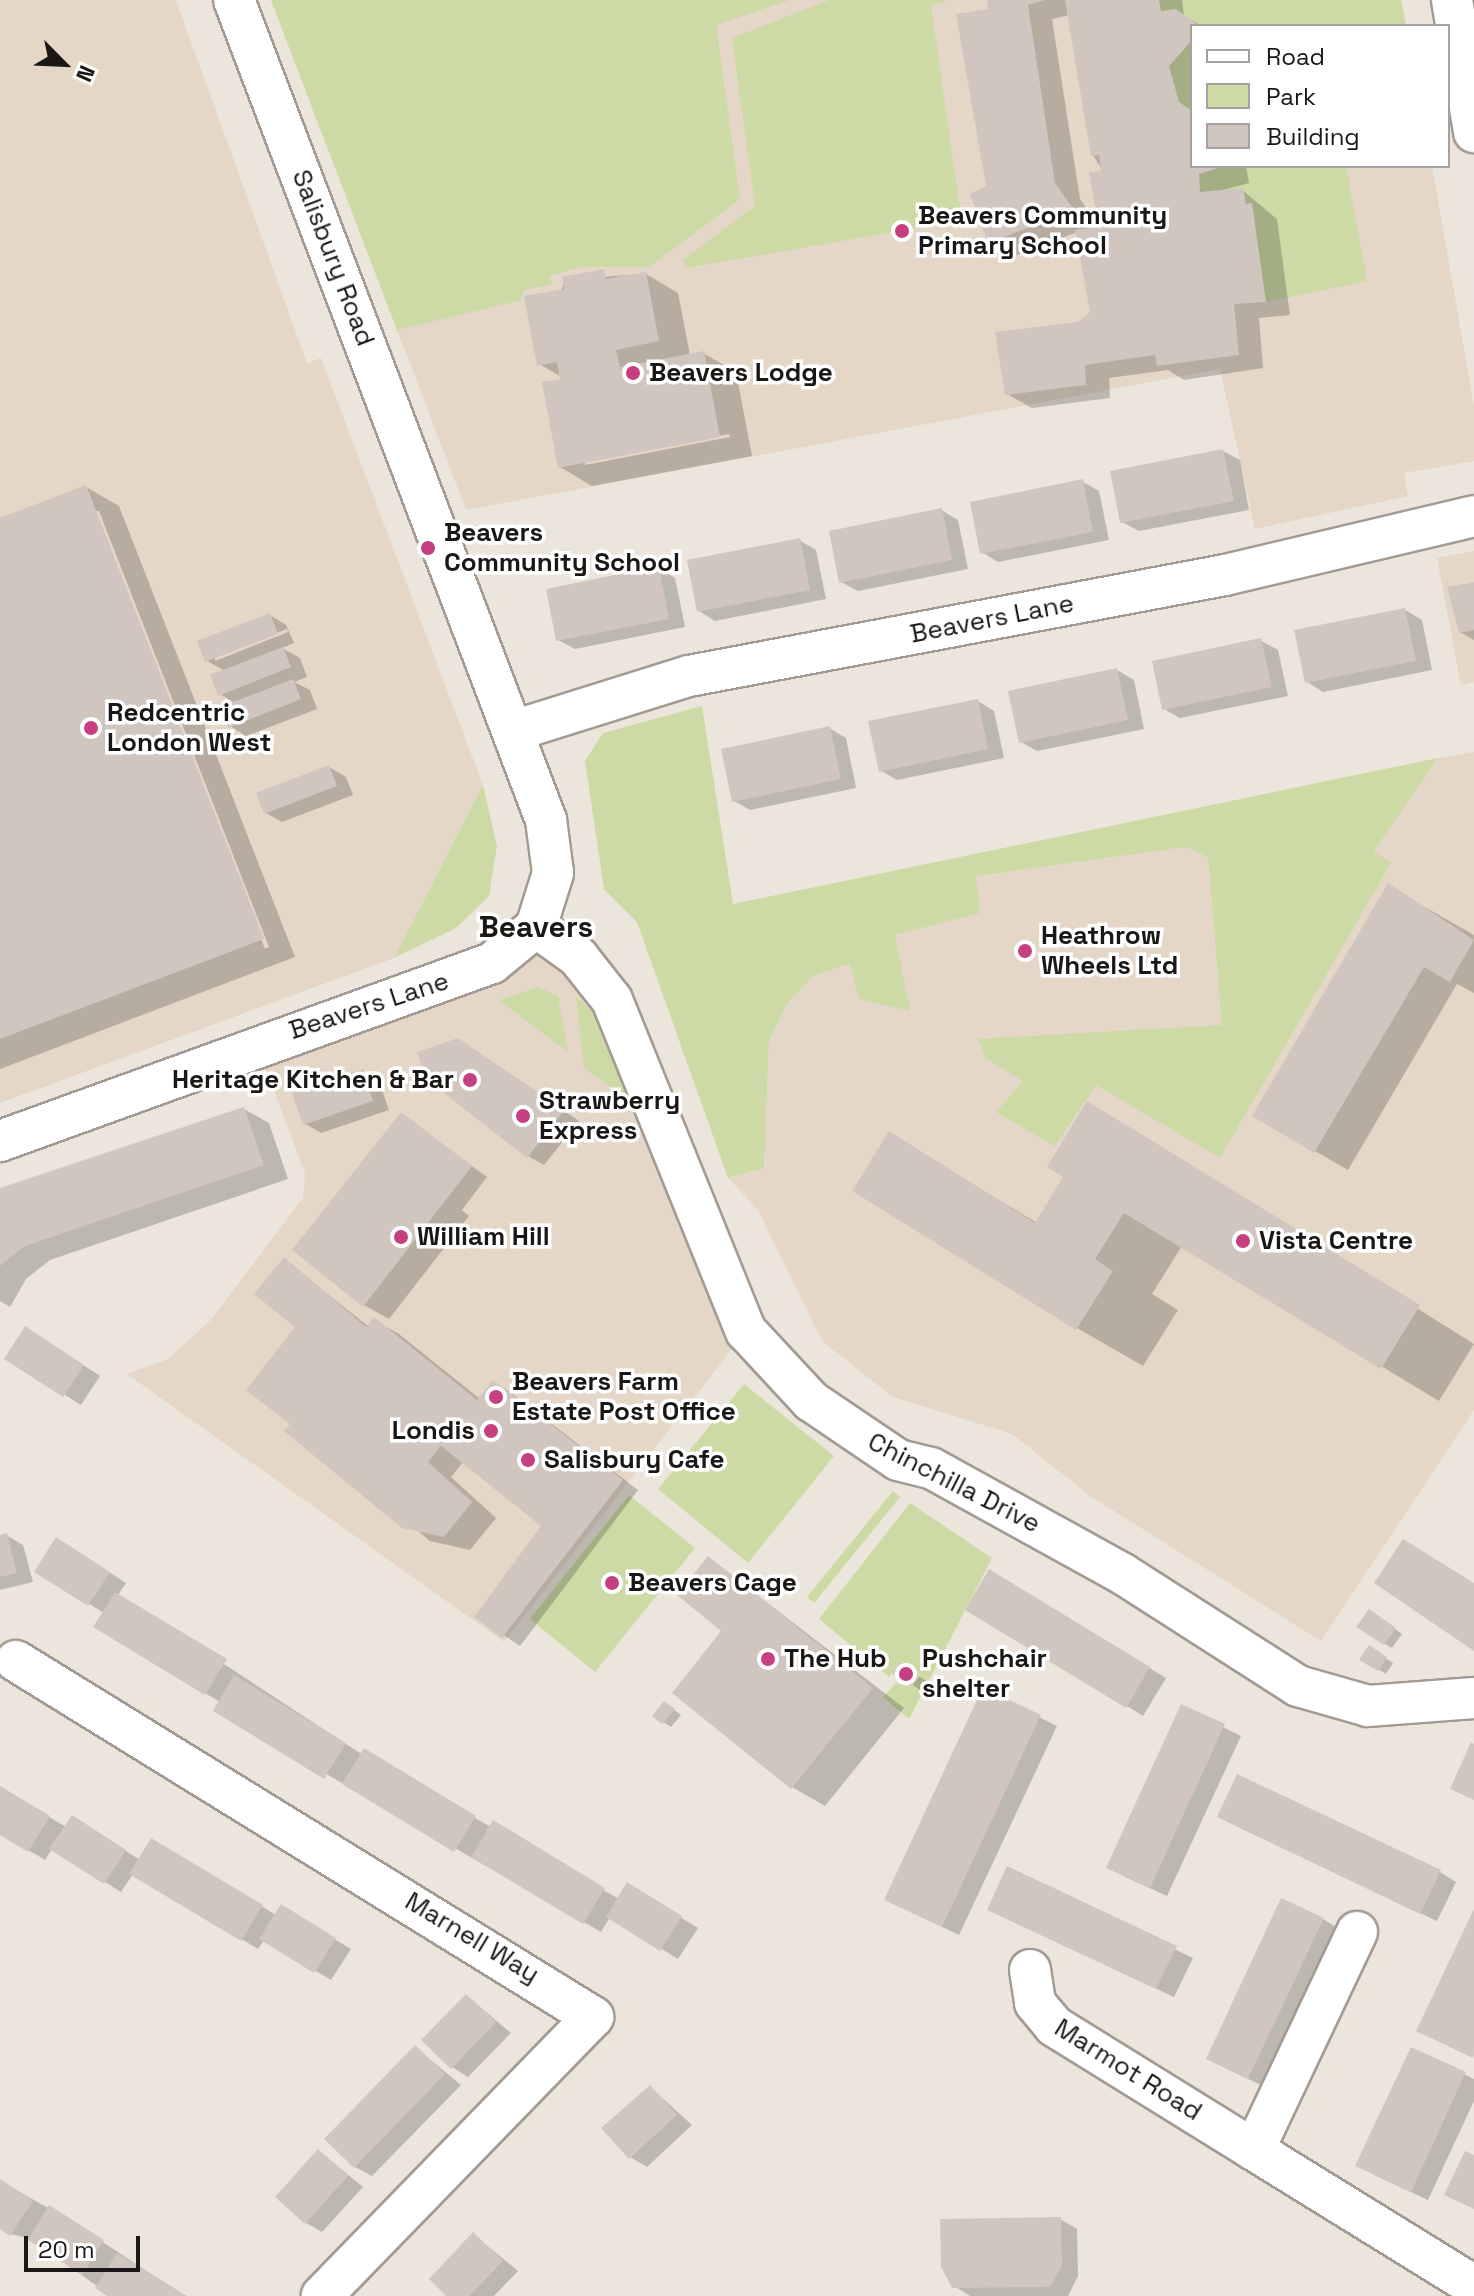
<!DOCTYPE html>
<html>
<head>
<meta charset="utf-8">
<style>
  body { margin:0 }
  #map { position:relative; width:1474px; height:2296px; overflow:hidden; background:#ece5db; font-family:"Space Grotesk",sans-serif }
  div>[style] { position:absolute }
  .built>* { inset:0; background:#e4d7c8 }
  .green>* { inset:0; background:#cddaa5 }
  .shadow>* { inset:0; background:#0003 }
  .building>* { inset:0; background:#d1c5c0 }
  .roads { filter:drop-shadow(2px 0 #a39b93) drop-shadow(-2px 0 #a39b93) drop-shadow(0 2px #a39b93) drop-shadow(0 -2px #a39b93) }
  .minor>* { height:40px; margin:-20px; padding:0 20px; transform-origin:20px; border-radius:20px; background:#fff }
  .dots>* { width:22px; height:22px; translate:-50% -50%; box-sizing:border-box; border:4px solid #fff; border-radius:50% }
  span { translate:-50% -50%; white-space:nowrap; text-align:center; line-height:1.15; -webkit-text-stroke:7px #fff; paint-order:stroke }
  .poi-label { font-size:26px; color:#1a1714; font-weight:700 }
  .left { translate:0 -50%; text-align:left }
  .right { translate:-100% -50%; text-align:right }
  .street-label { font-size:26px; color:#1a1714 }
  .quarter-label { font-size:30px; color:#1a1714; font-weight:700 }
  .legend { position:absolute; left:1190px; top:24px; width:260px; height:144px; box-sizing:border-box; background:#fff; border:2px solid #a3a2a1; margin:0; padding:10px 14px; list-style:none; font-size:24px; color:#1a1714 }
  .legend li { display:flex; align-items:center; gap:16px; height:40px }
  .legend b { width:40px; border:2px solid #a3a2a1 }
  .north { position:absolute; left:24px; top:24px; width:80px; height:80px; -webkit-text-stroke:6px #fff; paint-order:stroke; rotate:114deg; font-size:22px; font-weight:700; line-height:32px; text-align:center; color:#1a1714 }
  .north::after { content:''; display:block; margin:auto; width:28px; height:36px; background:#1a1714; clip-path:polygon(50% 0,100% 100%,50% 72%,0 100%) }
  .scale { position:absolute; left:24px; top:2236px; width:116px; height:36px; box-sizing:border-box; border:4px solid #1a1714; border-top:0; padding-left:10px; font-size:24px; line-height:28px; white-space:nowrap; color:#1a1714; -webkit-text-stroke:6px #fff; paint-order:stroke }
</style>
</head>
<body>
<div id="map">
  <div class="built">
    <i style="clip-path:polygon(0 0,176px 0,307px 363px,321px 358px,483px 785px,394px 958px,0 1103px)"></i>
    <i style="clip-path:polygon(271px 0,1401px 0,1406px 26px,1192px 26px,1192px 166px,1432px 166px,1474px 406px,1474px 461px,1404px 473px,1408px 496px,1255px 529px,1220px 369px,466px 510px)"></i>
    <i style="clip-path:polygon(1474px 551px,1474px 682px,1461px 685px,1437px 558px)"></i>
    <i style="clip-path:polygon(1474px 752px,1474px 1410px,1321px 1641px,1090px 1496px,1012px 1434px,893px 1397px,822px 1341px,758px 1210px,728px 1178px,764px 1168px,769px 1041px,786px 1005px,814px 975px,850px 964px,895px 935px,979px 913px,975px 876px,1186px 847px,1208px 856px,1218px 977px,1374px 851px,1438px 758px)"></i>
    <i style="clip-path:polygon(527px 939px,578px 957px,746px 1331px,504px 1642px,127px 1374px,168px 1359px,210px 1321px,303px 1198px,305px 1173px,256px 1043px)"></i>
  </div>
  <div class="green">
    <i style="clip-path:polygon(271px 0,790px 0,716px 25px,740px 199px,649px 267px,580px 267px,549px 276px,552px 284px,524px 290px,521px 300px,397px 330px)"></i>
    <i style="clip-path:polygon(829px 0,948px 0,931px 5px,960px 209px,946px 223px,686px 268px,683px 260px,755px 206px,732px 38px)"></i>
    <i style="clip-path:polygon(1159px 0,1401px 0,1406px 26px,1199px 26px,1176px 9px,1161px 11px)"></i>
    <i style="clip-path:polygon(1192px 40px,1192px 111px,1179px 102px,1169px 66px)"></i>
    <i style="clip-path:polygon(1224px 166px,1346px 166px,1367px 281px,1266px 302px,1252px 203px,1246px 204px,1242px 188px,1200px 192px,1199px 174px)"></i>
    <i style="clip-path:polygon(702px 706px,733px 904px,1438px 758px,1374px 851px,1391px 863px,1220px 1158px,1096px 1085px,1055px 1146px,996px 1112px,1023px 1081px,986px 1058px,978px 1039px,1222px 1025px,1208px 857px,1186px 847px,976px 876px,980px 913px,895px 935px,910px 1011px,859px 999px,850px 964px,814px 975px,786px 1005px,769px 1041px,764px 1168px,728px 1178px,637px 922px,604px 889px,585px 761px,603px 733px)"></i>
    <i style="clip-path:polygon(483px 785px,497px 846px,489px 896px,456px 928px,394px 958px)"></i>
    <i style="clip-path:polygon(538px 987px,558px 996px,568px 1052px,499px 1000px)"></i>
    <i style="clip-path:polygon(576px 996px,598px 1018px,629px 1100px,584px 1068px)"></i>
    <i style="clip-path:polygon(744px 1384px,834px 1456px,748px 1563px,658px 1489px)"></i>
    <i style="clip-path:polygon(893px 1491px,900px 1497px,814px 1603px,807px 1597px)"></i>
    <i style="clip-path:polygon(629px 1495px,695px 1548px,595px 1672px,530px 1619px)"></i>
    <i style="clip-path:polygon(910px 1503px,992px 1558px,909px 1719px,883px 1697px,896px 1683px,911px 1687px,920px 1675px,901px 1662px,889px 1677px,819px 1619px)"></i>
  </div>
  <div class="shadow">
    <i style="clip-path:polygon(evenodd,989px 0,1182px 0,1184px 16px,1202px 26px,1192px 26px,1192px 166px,1246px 166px,1249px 183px,1216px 192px,1242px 190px,1277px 219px,1290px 315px,1259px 318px,1263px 368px,1184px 380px,1168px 370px,1109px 378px,1110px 398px,1032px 408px,1007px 394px,1092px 313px,1077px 232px,1015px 256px,990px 242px,989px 0,1070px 15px,1093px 155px,1104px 173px,1100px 228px,1080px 199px,1052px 19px,1070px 15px)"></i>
    <i style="clip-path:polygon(evenodd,646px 274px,678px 293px,690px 355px,703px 353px,736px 372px,752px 456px,592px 486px,560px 467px,562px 377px,539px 364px,565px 279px,646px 274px,729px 434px,730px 437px,585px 465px,585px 461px,729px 434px)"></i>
    <i style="clip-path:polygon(1223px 451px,1240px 460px,1249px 510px,1139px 531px,1122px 522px)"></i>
    <i style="clip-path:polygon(1083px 482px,1099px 491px,1109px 540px,998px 562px,982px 552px)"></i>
    <i style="clip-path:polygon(evenodd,86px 487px,119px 506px,295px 957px,0 1069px,0 520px,86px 487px,94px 511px,99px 511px,269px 947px,265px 949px,94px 511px)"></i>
    <i style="clip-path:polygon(941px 510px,958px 520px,968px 569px,858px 591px,841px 582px)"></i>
    <i style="clip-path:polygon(799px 540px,816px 550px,826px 599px,715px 621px,699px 611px)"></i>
    <i style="clip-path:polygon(658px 568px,675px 578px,685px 627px,575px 649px,558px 640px)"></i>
    <i style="clip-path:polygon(1474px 584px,1474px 640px,1460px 632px)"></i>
    <i style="clip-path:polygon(1405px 610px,1422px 620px,1432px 670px,1323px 692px,1307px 682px)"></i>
    <i style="clip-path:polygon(evenodd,270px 615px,286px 625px,294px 643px,282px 648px,300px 658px,307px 677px,294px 682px,310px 690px,317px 709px,246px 736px,230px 726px,235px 703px,220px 694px,225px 671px,207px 661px,270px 615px,287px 629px,288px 632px,215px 661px,215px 656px,287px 629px)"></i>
    <i style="clip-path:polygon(1261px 641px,1278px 650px,1288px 696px,1180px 718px,1164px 709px)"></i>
    <i style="clip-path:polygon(1117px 670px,1134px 680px,1144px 729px,1037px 751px,1021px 742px)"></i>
    <i style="clip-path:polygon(978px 701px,994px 711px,1004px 758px,897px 780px,880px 770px)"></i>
    <i style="clip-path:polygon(829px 728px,846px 738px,856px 788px,750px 810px,734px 801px)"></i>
    <i style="clip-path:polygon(329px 767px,346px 777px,353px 795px,282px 822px,266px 813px)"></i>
    <i style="clip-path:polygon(1388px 886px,1474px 935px,1474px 993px,1457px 984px,1348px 1170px,1254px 1116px)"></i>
    <i style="clip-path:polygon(475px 1050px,579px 1121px,544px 1165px,528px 1156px)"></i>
    <i style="clip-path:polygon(363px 1072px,379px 1081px,389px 1110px,321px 1133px,304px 1123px)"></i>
    <i style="clip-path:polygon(244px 1109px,269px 1123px,288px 1179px,50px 1260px,26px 1279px,10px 1307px,0 1301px,0 1191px)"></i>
    <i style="clip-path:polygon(402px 1115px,487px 1177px,462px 1210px,469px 1216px,389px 1319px,364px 1305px)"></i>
    <i style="clip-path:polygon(889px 1134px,1037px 1223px,1145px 1137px,1474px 1344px,1439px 1401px,1182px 1246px,1152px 1294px,1178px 1310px,1143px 1366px,1077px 1328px)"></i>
    <i style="clip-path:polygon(285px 1260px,369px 1327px,374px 1320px,399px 1334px,480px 1399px,494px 1382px,510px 1392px,638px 1490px,520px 1646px,477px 1617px,545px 1526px,464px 1461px,451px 1477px,496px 1518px,470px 1550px,430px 1541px,292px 1424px,299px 1327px)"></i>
    <i style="clip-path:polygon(42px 1338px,100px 1376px,81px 1405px,7px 1358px)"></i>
    <i style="clip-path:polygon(6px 1535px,23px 1545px,33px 1582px,0 1590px,0 1537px)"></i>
    <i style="clip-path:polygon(73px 1549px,126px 1583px,118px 1595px,363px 1755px,619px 1899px,628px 1885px,698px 1928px,678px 1959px,610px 1917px,601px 1932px,215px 1710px,220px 1702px,96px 1627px,104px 1613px,36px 1571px)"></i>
    <i style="clip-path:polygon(709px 1558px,904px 1708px,825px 1806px,792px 1787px,724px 1630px)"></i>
    <i style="clip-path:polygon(990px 1572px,1166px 1678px,1143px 1716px,1127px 1706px)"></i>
    <i style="clip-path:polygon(1377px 1616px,1402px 1634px,1392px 1648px,1385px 1644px)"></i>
    <i style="clip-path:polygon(1369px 1648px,1393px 1663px,1386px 1674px,1362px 1659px)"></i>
    <i style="clip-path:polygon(909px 1669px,926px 1681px,920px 1690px,895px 1673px)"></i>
    <i style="clip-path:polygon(984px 1690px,1057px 1726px,959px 1935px,903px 1908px)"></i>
    <i style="clip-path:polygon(1182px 1707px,1241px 1736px,1167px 1896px,1125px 1877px)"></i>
    <i style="clip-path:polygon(672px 1708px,681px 1715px,671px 1727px,655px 1716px)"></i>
    <i style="clip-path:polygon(0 1788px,66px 1827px,89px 1827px,140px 1860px,152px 1841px,276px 1915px,281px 1907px,351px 1949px,331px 1980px,264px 1940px,258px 1949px,133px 1874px,121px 1892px,52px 1849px,45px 1860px,0 1833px)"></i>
    <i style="clip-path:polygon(1236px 1826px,1440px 1872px,1456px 1882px,1437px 1921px)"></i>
    <i style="clip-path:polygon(1008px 1869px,1193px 1958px,1174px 1997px,1006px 1918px)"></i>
    <i style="clip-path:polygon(1323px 1919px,1339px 1929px,1265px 2087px,1225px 2068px)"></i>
    <i style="clip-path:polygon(467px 1996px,511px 2033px,468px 2077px,452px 2067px)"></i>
    <i style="clip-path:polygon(415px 2047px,461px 2085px,372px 2176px,355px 2167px)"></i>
    <i style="clip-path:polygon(1412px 2049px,1474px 2079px,1474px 2101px,1428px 2200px,1374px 2175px)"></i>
    <i style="clip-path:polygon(650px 2087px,692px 2125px,647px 2167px,630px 2157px)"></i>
    <i style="clip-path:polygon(319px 2151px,363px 2187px,322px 2232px,306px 2223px)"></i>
    <i style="clip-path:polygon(0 2181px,66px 2218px,185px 2296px,111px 2296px,31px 2239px,11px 2234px,0 2227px)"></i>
    <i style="clip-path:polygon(1060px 2219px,1077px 2229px,1078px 2276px,1068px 2296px,970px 2296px,954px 2286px)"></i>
    <i style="clip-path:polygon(474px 2235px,518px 2271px,494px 2296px,449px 2296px)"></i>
  </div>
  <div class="building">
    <i style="clip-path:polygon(987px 0,1044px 0,1028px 5px,1055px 183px,1074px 210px,988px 243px,970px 194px,986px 186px,956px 14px,988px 9px)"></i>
    <i style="clip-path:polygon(1065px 0,1159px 0,1161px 11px,1176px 9px,1199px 26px,1192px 26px,1192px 40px,1169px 66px,1179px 102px,1192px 111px,1192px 166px,1224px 166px,1199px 174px,1200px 192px,1243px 188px,1246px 204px,1252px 203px,1266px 302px,1234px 304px,1239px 355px,1157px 366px,1155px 355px,1085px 365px,1086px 385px,1005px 395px,995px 332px,1078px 322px,1090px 312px,1075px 230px,1098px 226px,1089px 172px,1101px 171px,1099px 155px,1091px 156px)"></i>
    <i style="clip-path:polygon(604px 269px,606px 279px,646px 272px,659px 341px,616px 350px,620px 367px,704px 351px,720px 437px,558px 468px,542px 382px,560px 379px,557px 362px,537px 366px,524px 296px,564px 289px,562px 277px)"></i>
    <i style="clip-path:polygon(1223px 449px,1234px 501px,1120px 523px,1110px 471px)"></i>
    <i style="clip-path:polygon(1083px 479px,1093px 532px,980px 554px,970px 502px)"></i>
    <i style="clip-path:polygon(86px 485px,264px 939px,0 1039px,0 518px)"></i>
    <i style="clip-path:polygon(942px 508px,952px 560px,839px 583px,829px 531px)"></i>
    <i style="clip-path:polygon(800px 538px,810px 590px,697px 612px,687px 560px)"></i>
    <i style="clip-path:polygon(659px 566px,669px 619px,556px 641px,546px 589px)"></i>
    <i style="clip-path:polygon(1474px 582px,1474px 630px,1459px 633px,1447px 587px)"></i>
    <i style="clip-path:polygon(1405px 608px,1416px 661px,1305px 683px,1294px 630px)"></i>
    <i style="clip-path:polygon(270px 613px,278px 634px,205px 662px,197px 641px)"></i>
    <i style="clip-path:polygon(1261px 638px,1272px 687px,1162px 710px,1152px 661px)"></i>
    <i style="clip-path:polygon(283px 647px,291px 667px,218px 696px,210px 675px)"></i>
    <i style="clip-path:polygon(1117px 668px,1128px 720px,1019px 743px,1008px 691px)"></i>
    <i style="clip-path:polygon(293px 679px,301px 699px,228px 728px,220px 707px)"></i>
    <i style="clip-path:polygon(978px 699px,988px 749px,879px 772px,868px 721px)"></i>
    <i style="clip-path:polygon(830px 726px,841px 779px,732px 802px,721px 749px)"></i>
    <i style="clip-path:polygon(329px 765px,337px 786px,264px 814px,256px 793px)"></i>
    <i style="clip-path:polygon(1388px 883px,1474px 940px,1450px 982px,1424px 967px,1314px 1153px,1252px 1116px)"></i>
    <i style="clip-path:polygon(458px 1038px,564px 1110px,527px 1158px,426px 1079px,417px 1052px)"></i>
    <i style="clip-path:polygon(363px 1069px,373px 1101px,303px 1125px,292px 1093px)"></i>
    <i style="clip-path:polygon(1087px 1101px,1420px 1305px,1381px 1369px,1124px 1213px,1095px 1259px,1113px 1271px,1076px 1330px,852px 1191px,889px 1131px,1035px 1223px,1063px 1177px,1047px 1167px)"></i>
    <i style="clip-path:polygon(244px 1107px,264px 1165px,25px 1246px,0 1266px,0 1188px)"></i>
    <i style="clip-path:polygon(401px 1112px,472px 1166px,363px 1307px,292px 1250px)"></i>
    <i style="clip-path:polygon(284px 1257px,366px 1327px,374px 1317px,477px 1400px,493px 1380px,623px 1480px,502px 1638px,474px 1617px,541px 1526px,441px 1446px,428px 1462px,472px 1502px,444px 1537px,402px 1528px,284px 1431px,290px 1424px,246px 1390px,295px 1327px,254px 1294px)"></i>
    <i style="clip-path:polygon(25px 1326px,84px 1365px,63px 1397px,4px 1359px)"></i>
    <i style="clip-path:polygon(7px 1533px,17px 1573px,0 1577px,0 1535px)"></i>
    <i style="clip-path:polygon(56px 1537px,110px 1572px,88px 1606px,34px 1572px)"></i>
    <i style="clip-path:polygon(1403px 1539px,1474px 1583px,1474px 1651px,1374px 1583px)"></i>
    <i style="clip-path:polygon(708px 1556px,873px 1688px,791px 1789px,672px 1693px,721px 1631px,677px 1595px)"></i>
    <i style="clip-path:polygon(989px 1569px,1150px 1667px,1126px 1708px,965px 1610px)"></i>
    <i style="clip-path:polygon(115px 1592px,227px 1659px,205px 1695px,93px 1627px)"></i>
    <i style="clip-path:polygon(1369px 1609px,1396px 1628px,1384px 1645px,1356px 1627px)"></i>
    <i style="clip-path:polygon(1369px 1645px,1387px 1657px,1378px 1671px,1359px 1660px)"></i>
    <i style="clip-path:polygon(901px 1662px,920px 1676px,911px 1687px,892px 1673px)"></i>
    <i style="clip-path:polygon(234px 1675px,346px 1743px,324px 1779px,213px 1711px)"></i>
    <i style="clip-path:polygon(983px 1687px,1041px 1715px,942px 1927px,884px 1900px)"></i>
    <i style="clip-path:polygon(664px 1701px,675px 1709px,662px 1724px,652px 1716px)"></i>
    <i style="clip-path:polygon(1181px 1704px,1225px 1724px,1150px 1888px,1106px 1868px)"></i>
    <i style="clip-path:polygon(1471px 1742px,1474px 1744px,1474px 1800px,1450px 1789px)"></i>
    <i style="clip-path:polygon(364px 1748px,476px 1816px,454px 1852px,342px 1784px)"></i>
    <i style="clip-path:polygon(1237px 1774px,1441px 1870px,1420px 1914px,1217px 1817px)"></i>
    <i style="clip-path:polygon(0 1786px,50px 1816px,28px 1852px,0 1835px)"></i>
    <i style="clip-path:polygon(72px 1815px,126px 1850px,104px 1884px,49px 1849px)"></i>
    <i style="clip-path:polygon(493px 1820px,605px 1888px,583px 1924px,471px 1857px)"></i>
    <i style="clip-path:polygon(151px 1838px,263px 1905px,241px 1941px,129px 1874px)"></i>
    <i style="clip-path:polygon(1007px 1866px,1177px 1946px,1156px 1989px,987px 1910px)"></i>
    <i style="clip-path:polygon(627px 1882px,682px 1916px,660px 1951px,606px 1917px)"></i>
    <i style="clip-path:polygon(1281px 1898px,1324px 1918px,1248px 2079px,1206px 2059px)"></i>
    <i style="clip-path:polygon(281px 1904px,336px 1938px,314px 1973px,259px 1939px)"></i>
    <i style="clip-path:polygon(1474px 1909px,1474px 2055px,1473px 2058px,1416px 2031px)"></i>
    <i style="clip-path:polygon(466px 1994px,496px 2022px,451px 2069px,421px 2040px)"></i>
    <i style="clip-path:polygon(415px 2045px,445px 2074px,354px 2168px,324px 2139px)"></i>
    <i style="clip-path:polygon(1411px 2047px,1466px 2072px,1411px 2192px,1355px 2166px)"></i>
    <i style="clip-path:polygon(650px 2085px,677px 2115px,629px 2159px,601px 2128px)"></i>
    <i style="clip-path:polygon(318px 2149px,348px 2176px,305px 2224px,275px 2197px)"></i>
    <i style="clip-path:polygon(1465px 2151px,1474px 2155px,1474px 2209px,1444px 2195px)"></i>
    <i style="clip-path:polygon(0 2179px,33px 2201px,10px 2236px,0 2229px)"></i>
    <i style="clip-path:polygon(49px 2205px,104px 2240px,82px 2275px,28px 2240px)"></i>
    <i style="clip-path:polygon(1061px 2217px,1062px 2266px,1050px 2287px,952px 2288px,941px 2267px,940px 2219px)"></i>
    <i style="clip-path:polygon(473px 2232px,503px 2261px,469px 2296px,446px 2296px,429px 2279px)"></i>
    <i style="clip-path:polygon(117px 2253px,187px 2296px,107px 2296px,95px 2288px)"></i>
  </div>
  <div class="roads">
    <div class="minor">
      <i style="left:1452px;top:0;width:134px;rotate:80.5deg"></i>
      <i style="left:513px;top:731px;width:184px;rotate:-17.4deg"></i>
      <i style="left:689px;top:676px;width:545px;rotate:-10.67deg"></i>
      <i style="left:1225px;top:575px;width:256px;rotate:-13.3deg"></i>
      <i style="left:536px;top:927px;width:52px;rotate:35.5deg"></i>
      <i style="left:578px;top:957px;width:55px;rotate:51.7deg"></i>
      <i style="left:612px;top:1000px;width:357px;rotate:68deg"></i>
      <i style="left:746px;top:1331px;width:96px;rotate:47.1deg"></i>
      <i style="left:811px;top:1401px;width:105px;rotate:34.1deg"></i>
      <i style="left:898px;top:1460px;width:34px;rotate:14deg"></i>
      <i style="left:931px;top:1468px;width:219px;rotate:28.9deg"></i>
      <i style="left:1123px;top:1574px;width:208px;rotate:32.6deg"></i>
      <i style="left:1298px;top:1686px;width:73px;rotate:15.9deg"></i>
      <i style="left:1368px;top:1706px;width:106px;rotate:-4.3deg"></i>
      <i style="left:0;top:1141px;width:523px;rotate:-19.89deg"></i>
      <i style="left:492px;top:963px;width:57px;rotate:-39.3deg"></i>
      <i style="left:536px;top:927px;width:57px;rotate:-72.5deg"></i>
      <i style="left:553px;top:873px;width:53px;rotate:-97.5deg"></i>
      <i style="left:546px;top:820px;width:877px;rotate:-110.83deg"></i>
      <i style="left:16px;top:1661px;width:678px;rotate:31.67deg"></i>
      <i style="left:593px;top:2017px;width:389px;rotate:134.2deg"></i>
      <i style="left:1357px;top:1932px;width:241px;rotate:115.3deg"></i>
      <i style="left:1254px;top:2150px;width:259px;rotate:31.7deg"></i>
      <i style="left:1030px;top:1970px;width:33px;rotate:81deg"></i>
      <i style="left:1035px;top:2003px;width:30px;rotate:50deg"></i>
      <i style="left:1054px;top:2026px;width:235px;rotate:31.8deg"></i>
    </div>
  </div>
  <div class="dots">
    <i style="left:902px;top:231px;background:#c63f7f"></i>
    <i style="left:633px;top:373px;background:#c63f7f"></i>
    <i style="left:428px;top:548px;background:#c63f7f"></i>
    <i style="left:91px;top:728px;background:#c63f7f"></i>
    <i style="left:1025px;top:951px;background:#c63f7f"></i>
    <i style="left:470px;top:1080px;background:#c63f7f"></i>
    <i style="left:523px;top:1116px;background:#c63f7f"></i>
    <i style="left:401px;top:1237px;background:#c63f7f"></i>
    <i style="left:1243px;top:1241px;background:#c63f7f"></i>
    <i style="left:496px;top:1397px;background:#c63f7f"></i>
    <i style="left:491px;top:1431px;background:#c63f7f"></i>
    <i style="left:528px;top:1460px;background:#c63f7f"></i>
    <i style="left:612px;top:1583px;background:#c63f7f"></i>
    <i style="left:768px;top:1659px;background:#c63f7f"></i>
    <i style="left:906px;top:1674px;background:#c63f7f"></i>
  </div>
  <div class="poi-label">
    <span class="left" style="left:918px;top:231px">Beavers Community<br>Primary School</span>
    <span class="left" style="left:649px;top:373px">Beavers Lodge</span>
    <span class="left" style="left:444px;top:548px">Beavers<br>Community School</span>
    <span class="left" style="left:107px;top:728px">Redcentric<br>London West</span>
    <span class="left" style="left:1041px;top:951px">Heathrow<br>Wheels Ltd</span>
    <span class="right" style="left:454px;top:1080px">Heritage Kitchen &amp; Bar</span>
    <span class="left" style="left:539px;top:1116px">Strawberry<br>Express</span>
    <span class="left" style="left:417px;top:1237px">William Hill</span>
    <span class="left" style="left:1259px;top:1241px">Vista Centre</span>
    <span class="left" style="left:512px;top:1397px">Beavers Farm<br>Estate Post Office</span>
    <span class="right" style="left:475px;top:1431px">Londis</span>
    <span class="left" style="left:544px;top:1460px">Salisbury Cafe</span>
    <span class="left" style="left:628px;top:1583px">Beavers Cage</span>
    <span class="left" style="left:784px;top:1659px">The Hub</span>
    <span class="left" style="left:922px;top:1674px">Pushchair<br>shelter</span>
  </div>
  <div class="street-label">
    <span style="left:333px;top:258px;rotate:69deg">Salisbury Road</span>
    <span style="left:992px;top:619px;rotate:-11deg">Beavers Lane</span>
    <span style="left:369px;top:1006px;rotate:-18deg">Beavers Lane</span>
    <span style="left:954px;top:1483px;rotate:27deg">Chinchilla Drive</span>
    <span style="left:472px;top:1938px;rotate:31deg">Marnell Way</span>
    <span style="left:1128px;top:2070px;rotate:32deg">Marmot Road</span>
  </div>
  <div class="quarter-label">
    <span style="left:536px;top:927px">Beavers</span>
  </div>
  <ul class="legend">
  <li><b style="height:10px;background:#fff"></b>Road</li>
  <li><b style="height:22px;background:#cddaa5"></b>Park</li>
  <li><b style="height:22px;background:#d1c5c0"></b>Building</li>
  </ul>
  <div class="north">N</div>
  <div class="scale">20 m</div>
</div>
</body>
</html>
